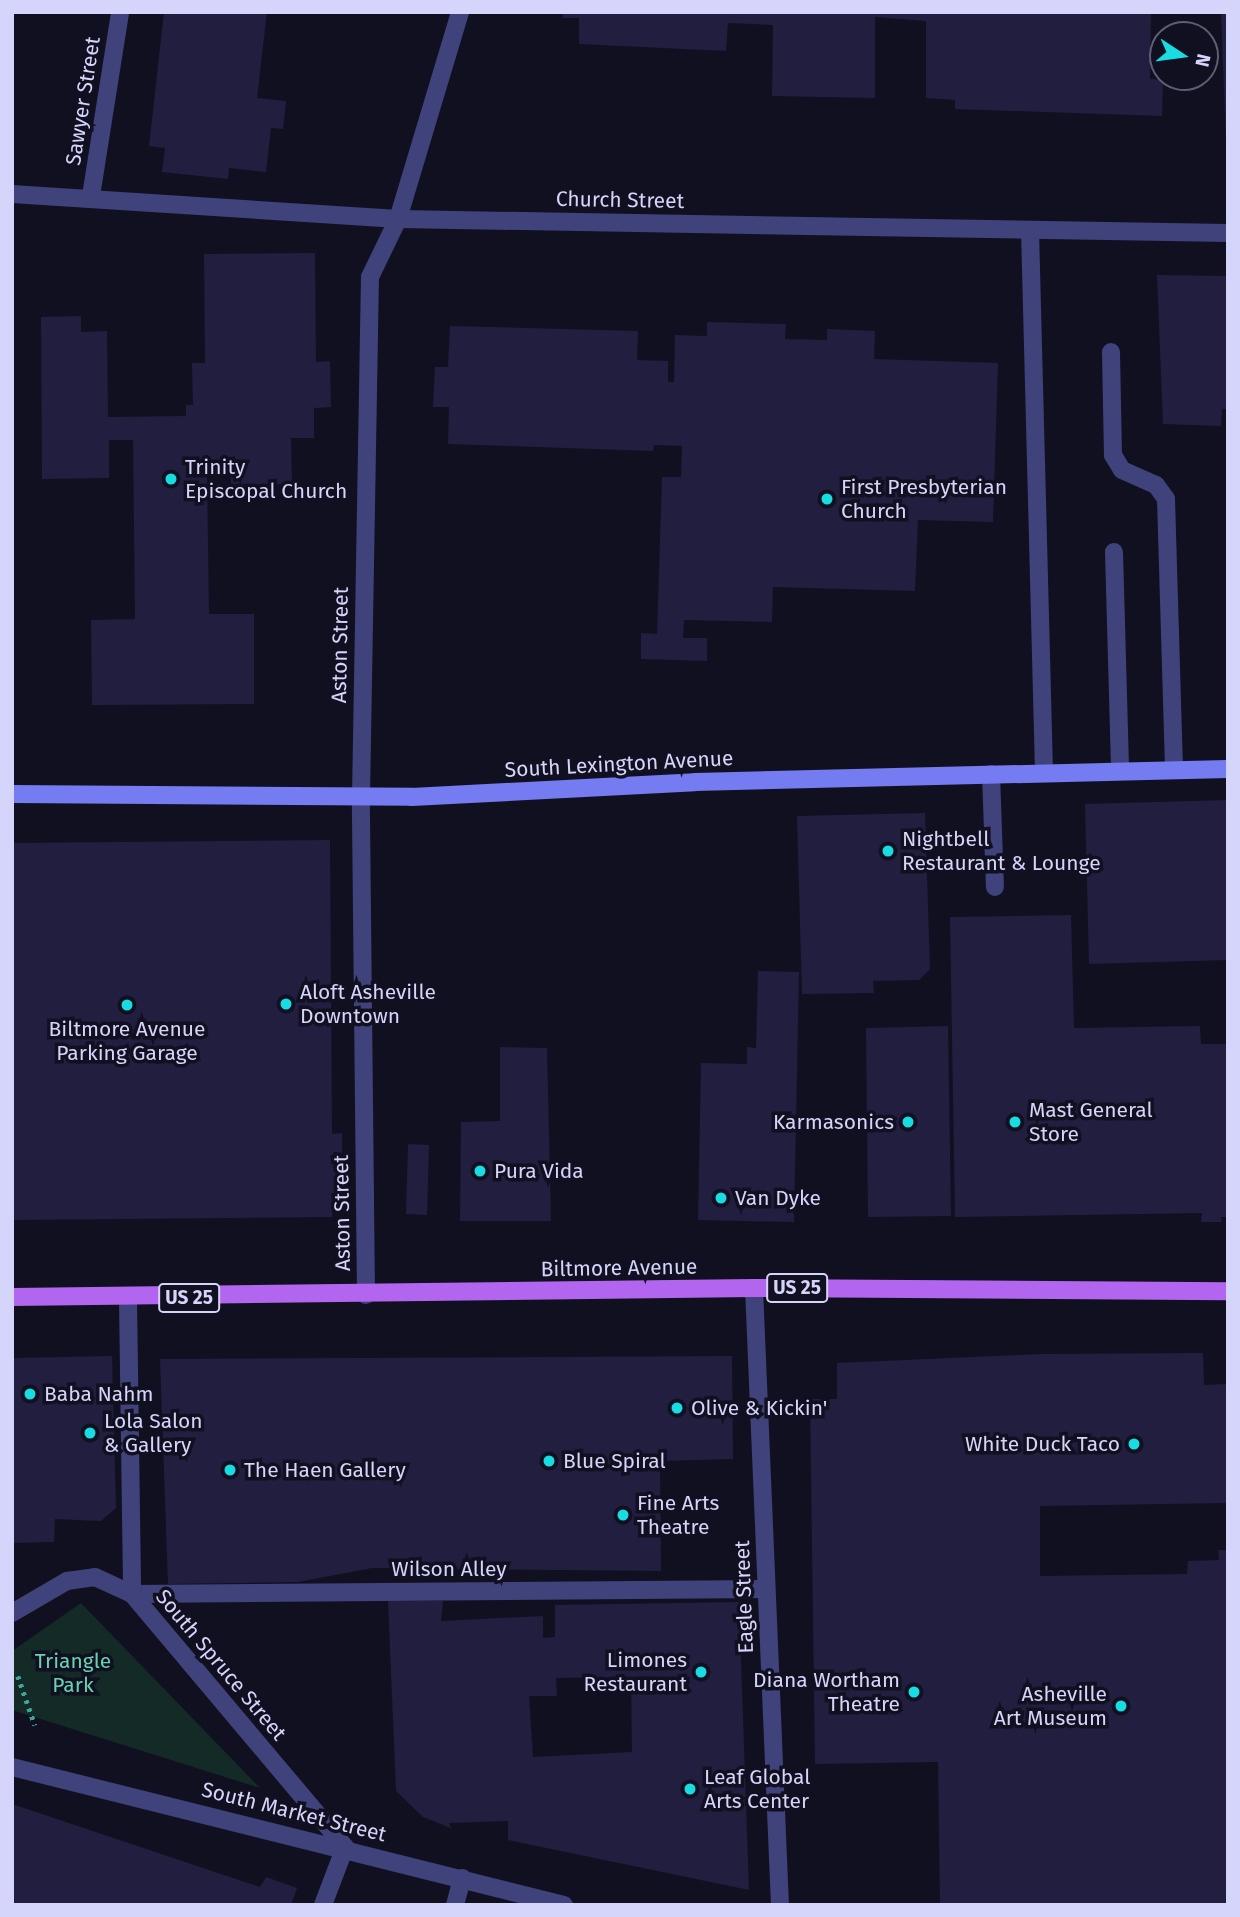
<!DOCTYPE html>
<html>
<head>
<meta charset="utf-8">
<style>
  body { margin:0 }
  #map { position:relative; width:1240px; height:1917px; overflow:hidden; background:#111020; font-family:"Fira Sans",sans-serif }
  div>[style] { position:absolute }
  .green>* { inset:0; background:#132a27 }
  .building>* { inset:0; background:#221e3f }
  .path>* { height:4.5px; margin-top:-2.25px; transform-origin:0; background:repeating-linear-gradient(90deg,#3ba799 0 3.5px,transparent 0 8.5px) }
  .service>* { height:18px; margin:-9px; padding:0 9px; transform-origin:9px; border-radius:9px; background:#40427b }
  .minor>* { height:18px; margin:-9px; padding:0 9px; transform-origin:9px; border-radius:9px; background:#40427b }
  .secondary>* { height:18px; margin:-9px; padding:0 9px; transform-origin:9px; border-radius:9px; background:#757bf0 }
  .primary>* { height:18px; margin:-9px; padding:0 9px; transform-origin:9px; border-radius:9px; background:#b266ef }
  .dots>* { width:19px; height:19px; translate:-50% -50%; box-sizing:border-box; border:4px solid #111020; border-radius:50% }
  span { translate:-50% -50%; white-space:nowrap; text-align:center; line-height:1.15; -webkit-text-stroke:7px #111020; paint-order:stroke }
  .shield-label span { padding:2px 5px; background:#111020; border:2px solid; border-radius:5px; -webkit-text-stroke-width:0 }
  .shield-label { font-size:19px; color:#d5d4fa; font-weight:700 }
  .street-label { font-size:21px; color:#d5d4fa }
  .poi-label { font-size:21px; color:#d5d4fa }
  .left { translate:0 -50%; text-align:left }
  .right { translate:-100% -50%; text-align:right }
  .park-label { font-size:21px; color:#68d2b0 }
  .frame { position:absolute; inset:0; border:14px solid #d5d4fa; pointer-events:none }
  .north { position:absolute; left:1149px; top:21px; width:70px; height:70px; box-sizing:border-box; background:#111020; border:2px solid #5f5e77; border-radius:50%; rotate:103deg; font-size:19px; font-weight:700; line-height:28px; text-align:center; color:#d5d4fa }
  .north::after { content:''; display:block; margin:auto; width:24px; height:32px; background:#18dce2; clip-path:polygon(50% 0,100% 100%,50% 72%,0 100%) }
</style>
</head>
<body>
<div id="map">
  <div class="green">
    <i style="clip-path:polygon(81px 1603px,260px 1788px,12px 1710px,12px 1651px)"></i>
  </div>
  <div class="building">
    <i style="clip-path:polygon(164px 12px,267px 12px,257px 98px,286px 101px,283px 129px,271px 128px,266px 172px,229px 168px,228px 179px,162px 172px,165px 148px,149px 146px)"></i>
    <i style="clip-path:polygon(563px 12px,1151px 12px,1150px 79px,1163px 80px,1162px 116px,955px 109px,955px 100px,926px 98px,926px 21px,875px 17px,875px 98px,772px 96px,773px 25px,728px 23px,726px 51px,579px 44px,579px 18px,563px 18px)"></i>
    <i style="clip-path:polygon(1221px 12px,1228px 12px,1228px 142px,1226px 142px)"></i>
    <i style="clip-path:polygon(315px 253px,316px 362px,330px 361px,331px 407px,314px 408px,314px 438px,291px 438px,292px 484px,231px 485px,231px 475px,207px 475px,209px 614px,254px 614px,254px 704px,92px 705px,91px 620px,135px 619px,133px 440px,109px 440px,109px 478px,42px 479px,41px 317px,81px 316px,81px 332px,107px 331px,108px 417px,186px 416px,186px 405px,193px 405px,192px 363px,205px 363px,204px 254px)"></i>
    <i style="clip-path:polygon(1157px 275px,1228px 276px,1228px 409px,1222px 409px,1221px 426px,1163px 424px)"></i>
    <i style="clip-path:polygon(707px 322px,786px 324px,785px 339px,827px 340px,827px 329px,875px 331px,874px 359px,998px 363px,993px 522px,918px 520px,915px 591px,773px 587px,772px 622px,684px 620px,683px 638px,707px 638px,707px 661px,641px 659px,641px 633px,657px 634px,662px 477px,681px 477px,682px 446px,654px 445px,653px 451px,448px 444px,449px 407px,433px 407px,435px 367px,448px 367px,450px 326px,638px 331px,637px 360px,668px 361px,668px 382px,674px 382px,675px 335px,707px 336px)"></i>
    <i style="clip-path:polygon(1228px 800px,1228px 960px,1089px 964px,1085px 804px)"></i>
    <i style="clip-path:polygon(925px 813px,930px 969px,919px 980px,873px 981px,874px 993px,802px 994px,797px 816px)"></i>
    <i style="clip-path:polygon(330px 840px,332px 1134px,342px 1133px,343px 1199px,332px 1199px,332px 1217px,12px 1220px,12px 843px)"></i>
    <i style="clip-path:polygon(1071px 915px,1074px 1028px,1200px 1026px,1201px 1044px,1228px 1044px,1228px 1217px,1221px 1217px,1222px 1222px,1201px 1222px,1202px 1213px,955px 1217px,950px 917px)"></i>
    <i style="clip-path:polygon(758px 971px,799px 972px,794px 1222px,698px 1220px,701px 1063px,747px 1064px,747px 1047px,756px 1048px)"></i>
    <i style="clip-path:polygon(948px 1026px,951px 1216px,868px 1217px,866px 1028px)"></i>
    <i style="clip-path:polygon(500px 1047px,547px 1048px,551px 1221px,460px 1221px,461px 1122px,500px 1121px)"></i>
    <i style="clip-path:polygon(408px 1144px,429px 1145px,427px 1215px,406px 1214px)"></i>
    <i style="clip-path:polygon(1203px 1353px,1204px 1385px,1228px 1384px,1228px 1503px,1040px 1506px,1040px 1576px,1187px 1574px,1188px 1561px,1219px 1560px,1218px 1550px,1228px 1550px,1228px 1905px,940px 1905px,938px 1762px,815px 1764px,810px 1399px,837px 1399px,837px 1363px,1042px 1354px)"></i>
    <i style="clip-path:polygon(112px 1356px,116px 1508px,101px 1521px,55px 1519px,54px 1542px,12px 1543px,12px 1358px)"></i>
    <i style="clip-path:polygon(732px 1356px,733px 1459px,660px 1461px,661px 1571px,372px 1568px,298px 1582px,168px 1584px,160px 1359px)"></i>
    <i style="clip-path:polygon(evenodd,388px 1601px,443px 1601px,441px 1621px,543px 1616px,543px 1638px,555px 1637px,555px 1605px,739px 1602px,749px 1890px,508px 1840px,508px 1821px,449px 1823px,451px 1828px,423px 1817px,396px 1791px,388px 1601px,631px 1677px,632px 1752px,533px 1757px,529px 1696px,557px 1696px,556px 1678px,631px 1677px)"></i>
    <i style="clip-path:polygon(12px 1804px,260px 1887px,266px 1877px,297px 1888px,291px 1905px,12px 1905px)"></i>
  </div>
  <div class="path">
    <i style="left:18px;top:1676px;width:52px;rotate:70.9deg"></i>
  </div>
  <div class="service">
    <i style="left:1030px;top:230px;width:543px;rotate:88.52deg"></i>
    <i style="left:1111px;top:352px;width:103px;rotate:88.9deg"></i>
    <i style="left:1113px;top:455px;width:17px;rotate:59deg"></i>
    <i style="left:1122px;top:470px;width:37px;rotate:24deg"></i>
    <i style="left:1156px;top:485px;width:17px;rotate:54deg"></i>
    <i style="left:1166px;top:499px;width:271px;rotate:88.3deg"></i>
    <i style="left:1114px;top:552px;width:219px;rotate:88.4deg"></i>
    <i style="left:991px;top:774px;width:113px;rotate:88deg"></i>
    <i style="left:132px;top:1594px;width:634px;rotate:-0.45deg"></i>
    <i style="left:455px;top:1905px;width:28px;rotate:-75deg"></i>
  </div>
  <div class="minor">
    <i style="left:12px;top:194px;width:387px;rotate:3.7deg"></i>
    <i style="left:398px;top:219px;width:830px;rotate:0.97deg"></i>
    <i style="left:91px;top:196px;width:186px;rotate:-81deg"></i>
    <i style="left:754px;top:1288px;width:618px;rotate:87.59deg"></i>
    <i style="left:366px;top:1295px;width:499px;rotate:-90.6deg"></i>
    <i style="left:361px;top:796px;width:519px;rotate:-89.01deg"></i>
    <i style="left:370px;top:277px;width:64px;rotate:-64.2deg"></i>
    <i style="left:398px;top:219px;width:216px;rotate:-73.3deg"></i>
    <i style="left:128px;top:1299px;width:295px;rotate:89.2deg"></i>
    <i style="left:132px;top:1594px;width:331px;rotate:49.9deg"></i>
    <i style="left:345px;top:1847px;width:62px;rotate:110.8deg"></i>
    <i style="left:12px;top:1613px;width:64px;rotate:-30.2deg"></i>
    <i style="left:67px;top:1581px;width:28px;rotate:-8deg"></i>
    <i style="left:95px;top:1577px;width:41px;rotate:24.7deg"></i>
    <i style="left:12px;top:1767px;width:569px;rotate:14.04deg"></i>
  </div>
  <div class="secondary">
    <i style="left:12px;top:794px;width:400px;rotate:0.4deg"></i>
    <i style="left:412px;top:797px;width:283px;rotate:-3deg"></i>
    <i style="left:695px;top:782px;width:533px;rotate:-1.4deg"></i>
  </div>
  <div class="primary">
    <i style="left:12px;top:1297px;width:742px;rotate:-0.69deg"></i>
    <i style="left:754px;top:1288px;width:474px;rotate:0.4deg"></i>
  </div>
  <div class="dots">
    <i style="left:171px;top:479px;background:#18dce2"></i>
    <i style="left:827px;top:499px;background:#18dce2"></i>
    <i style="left:888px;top:851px;background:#18dce2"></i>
    <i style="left:286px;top:1004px;background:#18dce2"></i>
    <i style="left:127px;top:1005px;background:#18dce2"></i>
    <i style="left:908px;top:1122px;background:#18dce2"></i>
    <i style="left:1015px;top:1122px;background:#18dce2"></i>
    <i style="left:480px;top:1171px;background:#18dce2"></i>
    <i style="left:721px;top:1198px;background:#18dce2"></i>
    <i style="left:30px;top:1394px;background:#18dce2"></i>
    <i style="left:677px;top:1408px;background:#18dce2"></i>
    <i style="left:90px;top:1433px;background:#18dce2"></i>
    <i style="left:1134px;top:1444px;background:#18dce2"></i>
    <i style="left:549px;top:1461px;background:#18dce2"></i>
    <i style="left:230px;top:1470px;background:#18dce2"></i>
    <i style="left:623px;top:1515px;background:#18dce2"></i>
    <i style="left:701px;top:1672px;background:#18dce2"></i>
    <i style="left:914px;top:1692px;background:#18dce2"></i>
    <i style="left:1121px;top:1706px;background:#18dce2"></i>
    <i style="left:690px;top:1789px;background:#18dce2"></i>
  </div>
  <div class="shield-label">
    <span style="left:797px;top:1288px">US 25</span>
    <span style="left:189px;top:1298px">US 25</span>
  </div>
  <div class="street-label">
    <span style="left:83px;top:101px;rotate:-81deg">Sawyer Street</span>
    <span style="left:620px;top:200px;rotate:1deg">Church Street</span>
    <span style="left:340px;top:645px;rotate:-89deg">Aston Street</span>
    <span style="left:619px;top:764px;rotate:-3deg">South Lexington Avenue</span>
    <span style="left:342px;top:1213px;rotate:-91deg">Aston Street</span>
    <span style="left:619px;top:1268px;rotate:-1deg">Biltmore Avenue</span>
    <span style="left:449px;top:1569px">Wilson Alley</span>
    <span style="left:744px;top:1597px;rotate:-92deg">Eagle Street</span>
    <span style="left:221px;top:1665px;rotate:50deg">South Spruce Street</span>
    <span style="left:294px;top:1812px;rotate:14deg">South Market Street</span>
  </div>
  <div class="poi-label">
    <span class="left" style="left:185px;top:479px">Trinity<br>Episcopal Church</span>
    <span class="left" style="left:841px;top:499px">First Presbyterian<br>Church</span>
    <span class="left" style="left:902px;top:851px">Nightbell<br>Restaurant &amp; Lounge</span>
    <span class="left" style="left:300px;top:1004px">Aloft Asheville<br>Downtown</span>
    <span style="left:127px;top:1041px">Biltmore Avenue<br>Parking Garage</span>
    <span class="left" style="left:1029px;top:1122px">Mast General<br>Store</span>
    <span class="right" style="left:894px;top:1122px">Karmasonics</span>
    <span class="left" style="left:494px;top:1171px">Pura Vida</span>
    <span class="left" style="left:735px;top:1198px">Van Dyke</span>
    <span class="left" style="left:44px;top:1394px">Baba Nahm</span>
    <span class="left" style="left:691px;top:1408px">Olive &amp; Kickin'</span>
    <span class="left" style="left:104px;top:1433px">Lola Salon<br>&amp; Gallery</span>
    <span class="right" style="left:1120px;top:1444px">White Duck Taco</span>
    <span class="left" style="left:563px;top:1461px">Blue Spiral</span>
    <span class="left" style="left:244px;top:1470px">The Haen Gallery</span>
    <span class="left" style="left:637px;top:1515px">Fine Arts<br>Theatre</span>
    <span class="right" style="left:687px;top:1672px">Limones<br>Restaurant</span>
    <span class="right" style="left:900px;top:1692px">Diana Wortham<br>Theatre</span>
    <span class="right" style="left:1107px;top:1706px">Asheville<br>Art Museum</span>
    <span class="left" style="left:704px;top:1789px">Leaf Global<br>Arts Center</span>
  </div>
  <div class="park-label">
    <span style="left:73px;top:1673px">Triangle<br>Park</span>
  </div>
  <div class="frame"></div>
  <div class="north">N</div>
</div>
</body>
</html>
